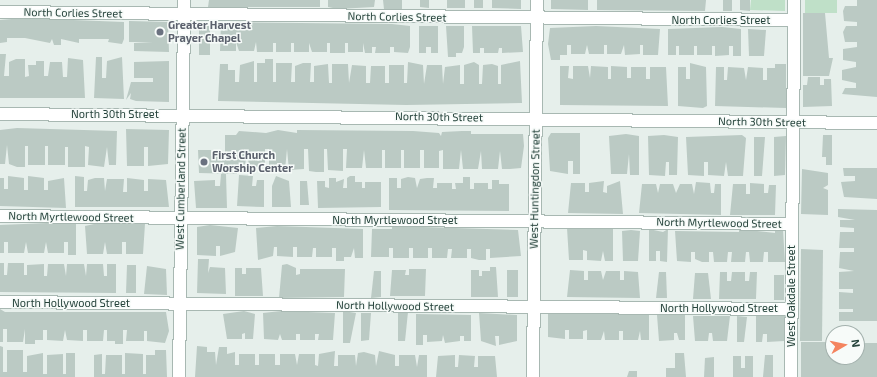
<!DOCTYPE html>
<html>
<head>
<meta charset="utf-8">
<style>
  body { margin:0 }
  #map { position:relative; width:877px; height:377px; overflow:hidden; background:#e6efeb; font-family:"Exo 2",sans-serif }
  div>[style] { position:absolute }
  .green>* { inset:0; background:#bfe0c8 }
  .building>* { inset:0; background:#bbcac4 }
  .roads { filter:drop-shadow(1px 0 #a8b8b2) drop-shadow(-1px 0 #a8b8b2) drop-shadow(0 1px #a8b8b2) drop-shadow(0 -1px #a8b8b2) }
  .minor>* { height:12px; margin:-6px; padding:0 6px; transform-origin:6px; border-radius:6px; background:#fff }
  .dots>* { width:11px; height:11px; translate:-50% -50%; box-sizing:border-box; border:2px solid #f7fbf9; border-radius:50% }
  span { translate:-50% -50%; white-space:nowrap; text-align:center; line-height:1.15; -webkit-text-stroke:3px #f7fbf9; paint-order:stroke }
  .street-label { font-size:11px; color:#24423a }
  .worship-label { font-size:11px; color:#5b616d; font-weight:700 }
  .left { translate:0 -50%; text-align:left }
  .north { position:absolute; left:825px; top:325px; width:40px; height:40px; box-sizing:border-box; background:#f7fbf9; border:1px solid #a3b1ad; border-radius:50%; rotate:81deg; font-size:11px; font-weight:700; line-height:16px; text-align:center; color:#24423a }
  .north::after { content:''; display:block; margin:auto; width:14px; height:18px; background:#f4845f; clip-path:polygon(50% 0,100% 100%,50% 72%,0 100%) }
</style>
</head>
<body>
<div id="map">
  <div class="green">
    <i style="clip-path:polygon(751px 0,785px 0,785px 11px,750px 10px)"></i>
    <i style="clip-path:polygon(805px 0,837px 0,837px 13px,805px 13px)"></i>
  </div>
  <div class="building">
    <i style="clip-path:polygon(209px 0,320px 0,320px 7px,208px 7px)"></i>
    <i style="clip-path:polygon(328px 0,375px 0,374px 7px,338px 9px,328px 7px)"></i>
    <i style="clip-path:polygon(383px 0,402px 0,402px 9px,384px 9px)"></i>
    <i style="clip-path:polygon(420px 0,429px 0,429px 8px,420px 7px)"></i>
    <i style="clip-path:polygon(447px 0,465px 0,465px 8px,447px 8px)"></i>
    <i style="clip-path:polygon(474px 0,483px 0,483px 8px,474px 8px)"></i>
    <i style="clip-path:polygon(492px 0,521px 0,521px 9px,492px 8px)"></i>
    <i style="clip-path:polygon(551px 0,588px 0,588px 10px,551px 9px)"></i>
    <i style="clip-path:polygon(597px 0,706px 0,705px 11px,597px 10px)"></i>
    <i style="clip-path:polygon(723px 0,732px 0,732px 11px,723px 11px)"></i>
    <i style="clip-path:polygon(740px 0,750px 0,750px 11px,740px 10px)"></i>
    <i style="clip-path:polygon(857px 0,877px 0,877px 97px,842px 94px,845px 88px,856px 88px,856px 83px,842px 80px,842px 70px,856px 67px,856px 62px,843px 60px,843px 49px,857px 47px,857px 42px,845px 42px,843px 32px,846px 26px,857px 26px,857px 22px,844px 21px,843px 11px,845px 6px,857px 6px)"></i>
    <i style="clip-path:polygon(803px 13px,825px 13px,829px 58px,833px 58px,829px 76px,803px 76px)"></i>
    <i style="clip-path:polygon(23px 18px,124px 22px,124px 39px,122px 44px,108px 42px,109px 39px,79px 39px,79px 43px,61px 39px,61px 45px,54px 45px,52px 39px,50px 43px,25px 38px,7px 38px,7px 42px,0 43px,0 20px)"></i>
    <i style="clip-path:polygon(129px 21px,168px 22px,169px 52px,134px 51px,134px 43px,153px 42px,129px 42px)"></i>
    <i style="clip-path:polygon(221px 22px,392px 24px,410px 26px,410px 47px,408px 53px,394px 52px,394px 47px,390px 47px,390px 53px,375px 53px,376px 47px,372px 47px,372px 53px,365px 53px,363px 43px,363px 52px,348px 52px,348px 43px,345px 43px,345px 53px,330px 53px,330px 43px,327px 43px,327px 52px,312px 52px,309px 43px,309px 52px,294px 52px,294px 43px,291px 43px,291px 52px,276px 52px,276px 43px,273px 43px,273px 52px,257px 52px,256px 42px,254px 51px,239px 51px,236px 42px,236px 51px,220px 51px)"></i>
    <i style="clip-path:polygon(199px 24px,210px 24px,210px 55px,199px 55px)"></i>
    <i style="clip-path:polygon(419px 26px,438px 26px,438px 53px,431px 53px,431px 47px,426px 47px,426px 53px,419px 53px)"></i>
    <i style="clip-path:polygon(446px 26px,464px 26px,464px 47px,462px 53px,456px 53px,456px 57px,448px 57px)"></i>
    <i style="clip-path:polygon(472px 26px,521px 26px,523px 52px,502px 53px,502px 48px,499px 48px,498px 53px,484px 53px,484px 48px,480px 48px,480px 53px,473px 53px)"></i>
    <i style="clip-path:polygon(596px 26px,660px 29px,658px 55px,643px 55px,643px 45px,640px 45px,640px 54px,625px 55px,624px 45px,621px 54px,607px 54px,607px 45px,604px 45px,604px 54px,589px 54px,587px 45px,585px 54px,571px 54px,571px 45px,567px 45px,567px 55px,560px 55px,560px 60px,551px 60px,548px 44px,550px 28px)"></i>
    <i style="clip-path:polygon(722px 27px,741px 29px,741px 56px,733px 56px,733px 46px,729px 46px,729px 55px,715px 56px,715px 46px,712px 46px,712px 55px,697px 55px,697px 46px,694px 46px,694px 55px,679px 55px,679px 46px,676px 46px,676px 55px,668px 55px,668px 29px)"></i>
    <i style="clip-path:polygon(748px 29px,766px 30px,764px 56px,749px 56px)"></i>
    <i style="clip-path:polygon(0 54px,6px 54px,4px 76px,9px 76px,9px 62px,16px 59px,25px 59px,25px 77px,29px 76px,28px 65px,36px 65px,36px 61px,44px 61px,44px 76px,48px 76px,50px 62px,62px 62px,63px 77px,67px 77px,68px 58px,83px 60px,85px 98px,0 98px)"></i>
    <i style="clip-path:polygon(96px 57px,102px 57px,102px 78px,106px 78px,107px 61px,122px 57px,124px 99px,94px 98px)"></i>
    <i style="clip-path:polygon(265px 59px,273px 59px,273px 82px,276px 82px,276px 63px,292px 63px,291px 82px,295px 82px,295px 66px,303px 63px,311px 63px,310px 82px,314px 82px,314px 66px,328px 64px,329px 83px,332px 83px,332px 64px,348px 64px,349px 83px,352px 65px,366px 66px,366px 83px,370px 83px,371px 66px,385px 66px,385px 83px,389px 83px,389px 65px,404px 65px,404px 83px,407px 83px,408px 62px,423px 65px,424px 84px,427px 65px,442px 65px,443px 84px,445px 67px,460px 65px,460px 84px,464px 84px,464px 65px,474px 62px,479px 65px,479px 84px,482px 84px,483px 65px,492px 64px,498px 66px,498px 84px,501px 84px,501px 65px,520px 61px,522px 103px,406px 105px,218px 101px,220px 64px,228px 64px,228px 70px,235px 70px,235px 82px,239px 82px,240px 65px,254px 61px,254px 82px,257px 82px,257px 63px,265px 63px)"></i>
    <i style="clip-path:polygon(169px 61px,169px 102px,136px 101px,130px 99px,131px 93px,126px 100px,131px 82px,153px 82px,153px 78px,134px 78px,134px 62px)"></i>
    <i style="clip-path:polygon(690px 63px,706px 67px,707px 106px,703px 108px,678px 106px,678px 67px,686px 67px,686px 79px,690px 79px)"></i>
    <i style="clip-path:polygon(775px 64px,786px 64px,786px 108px,715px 106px,716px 67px,724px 67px,724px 80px,727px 80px,728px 67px,744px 68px,746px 80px,748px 67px,763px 68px,763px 80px,767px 80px,767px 68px,775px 68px)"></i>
    <i style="clip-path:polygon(560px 66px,569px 66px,568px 78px,573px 79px,573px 66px,588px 66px,590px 78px,591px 66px,608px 67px,608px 79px,611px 79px,611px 66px,627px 67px,627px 78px,631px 78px,631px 67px,646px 67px,646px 79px,650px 79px,650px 67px,666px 67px,668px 106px,560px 105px)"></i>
    <i style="clip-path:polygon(808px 77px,820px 77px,820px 85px,824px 85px,824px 79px,831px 79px,832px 106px,803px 107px,803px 85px,807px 85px)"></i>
    <i style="clip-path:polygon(17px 128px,117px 131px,116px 165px,109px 165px,107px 147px,104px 167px,88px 165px,89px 147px,85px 146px,85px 167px,68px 167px,68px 147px,65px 147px,65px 165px,48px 165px,48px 146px,45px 146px,45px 165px,28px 165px,28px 146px,25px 146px,25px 167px,17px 167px,9px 164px,7px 145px,5px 164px,0 164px,0 130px)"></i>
    <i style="clip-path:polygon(126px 129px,169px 130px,168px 164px,148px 166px,148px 147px,144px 147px,144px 166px,127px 166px)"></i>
    <i style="clip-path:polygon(278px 130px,297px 133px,297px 130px,413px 131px,439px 133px,441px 136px,442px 132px,462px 131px,471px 131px,471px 134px,523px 134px,524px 146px,521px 168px,510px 169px,502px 169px,500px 151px,498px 169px,482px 169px,481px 151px,478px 169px,463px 169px,461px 150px,459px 169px,443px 169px,443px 150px,439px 151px,439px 168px,424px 168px,424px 150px,420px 150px,420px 168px,404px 168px,404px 150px,401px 150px,401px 168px,385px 168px,385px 150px,382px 150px,382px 168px,366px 168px,364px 150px,362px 168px,346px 168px,347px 149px,343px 149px,343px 171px,328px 170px,327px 149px,324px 149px,324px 172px,316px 172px,309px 171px,308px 149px,304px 149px,304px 169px,289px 170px,287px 149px,285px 170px,278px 170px,278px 167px,269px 167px,269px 149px,265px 149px,265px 167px,249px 167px,247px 149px,245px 166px,237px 167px,237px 174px,199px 173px,198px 150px,211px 150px,211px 156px,225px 155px,225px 135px,236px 135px,239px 131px,266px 133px)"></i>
    <i style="clip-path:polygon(551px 133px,580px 133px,580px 174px,573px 174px,573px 161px,568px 161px,568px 174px,550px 171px,548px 138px)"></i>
    <i style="clip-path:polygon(626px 134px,639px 136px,639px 175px,630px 175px,629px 154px,627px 174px,611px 174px,609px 136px)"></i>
    <i style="clip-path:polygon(664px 135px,678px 137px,677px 175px,669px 175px,669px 162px,666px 162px,665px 176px,649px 175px,648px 136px)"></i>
    <i style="clip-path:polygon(742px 135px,746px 138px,743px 176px,728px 176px,726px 162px,724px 176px,708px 175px,708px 162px,704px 162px,704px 176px,688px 175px,686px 137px)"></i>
    <i style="clip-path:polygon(823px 135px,832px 135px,832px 165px,826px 165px,826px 157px,822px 157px)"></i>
    <i style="clip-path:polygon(786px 136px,785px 175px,774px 176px,774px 137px)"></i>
    <i style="clip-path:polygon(754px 137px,765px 137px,762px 176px,754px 176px)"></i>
    <i style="clip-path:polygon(843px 168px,877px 168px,877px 199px,844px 197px,841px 182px,855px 181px,855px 176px,844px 176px)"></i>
    <i style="clip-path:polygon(802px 169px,828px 173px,828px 185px,823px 188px,828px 190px,828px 215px,801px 214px)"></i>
    <i style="clip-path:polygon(221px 174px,226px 174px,227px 208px,196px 208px,194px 181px,215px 180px,215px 186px,220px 186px)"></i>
    <i style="clip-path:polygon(239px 175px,253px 176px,252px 186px,256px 186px,257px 180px,264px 180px,264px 207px,237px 206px)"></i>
    <i style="clip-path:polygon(8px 176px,24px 178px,24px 190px,28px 190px,28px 176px,44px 178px,44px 190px,48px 190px,48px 181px,64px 178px,66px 208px,0 206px,0 178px,4px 178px,4px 189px,8px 189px)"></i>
    <i style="clip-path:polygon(75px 176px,84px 177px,84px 191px,87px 191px,88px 180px,95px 178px,104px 178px,105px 191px,107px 179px,124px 179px,123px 192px,127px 192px,127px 178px,144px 180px,144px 191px,148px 191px,148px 179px,166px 180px,169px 207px,75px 207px)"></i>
    <i style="clip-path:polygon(276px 176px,289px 181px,291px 207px,272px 207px,272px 186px)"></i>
    <i style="clip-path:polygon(350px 176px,355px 176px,355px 182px,362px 182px,362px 188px,365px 188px,365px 182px,381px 182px,381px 207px,318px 208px,317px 181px,325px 181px,325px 187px,329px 188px,329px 178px,336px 178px,336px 182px,344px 179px,343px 188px,347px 188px,347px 178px)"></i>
    <i style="clip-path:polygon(408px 177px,415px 178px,417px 188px,420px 179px,427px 178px,434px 178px,433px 188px,437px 188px,437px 183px,452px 183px,452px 189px,456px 189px,455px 183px,463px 183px,463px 177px,470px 177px,470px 189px,474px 189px,474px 183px,488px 183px,488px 189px,492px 189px,492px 180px,499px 180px,499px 184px,509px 184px,509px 211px,389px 210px,389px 178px,397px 178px,397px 188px,401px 188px,401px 179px)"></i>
    <i style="clip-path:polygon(300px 181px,307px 181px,309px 205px,300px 205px)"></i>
    <i style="clip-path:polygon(604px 181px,603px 192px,607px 193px,607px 186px,620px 181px,623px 214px,568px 213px,571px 183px,585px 183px,585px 192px,589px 192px,589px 183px)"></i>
    <i style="clip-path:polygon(696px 182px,710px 183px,711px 193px,714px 193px,715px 184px,721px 184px,721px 215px,639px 213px,642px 184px,656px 184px,658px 193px,660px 184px,673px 184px,676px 193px,680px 184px,692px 184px,694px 194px)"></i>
    <i style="clip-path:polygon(750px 183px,764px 184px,764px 193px,768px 193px,769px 185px,776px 185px,775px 215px,730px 215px,733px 184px,746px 184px,746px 194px,750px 194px)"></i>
    <i style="clip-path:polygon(838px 209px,877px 210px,877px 321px,839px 321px,839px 312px,853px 312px,853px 309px,839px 309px,839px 292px,853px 293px,853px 289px,839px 289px,839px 272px,854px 271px,839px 268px,840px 252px,854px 252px,854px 248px,839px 248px,840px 232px,854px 232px,854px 228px,840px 227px,840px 220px,855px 220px,838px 217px)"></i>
    <i style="clip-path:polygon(47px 223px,76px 223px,76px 255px,68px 255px,68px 242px,64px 242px,64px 253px,48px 253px,46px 242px,44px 253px,28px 253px,26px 242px,24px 253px,8px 253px,8px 242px,4px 242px,4px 253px,0 253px,0 225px)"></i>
    <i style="clip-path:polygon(94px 224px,145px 224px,143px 254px,126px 254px,126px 242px,122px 242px,122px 254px,107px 254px,105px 242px,103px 254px,87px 254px,85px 226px)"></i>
    <i style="clip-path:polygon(210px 225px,238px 228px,235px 252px,220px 256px,220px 246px,216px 246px,216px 256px,197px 255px,197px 227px)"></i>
    <i style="clip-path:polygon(277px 226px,363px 229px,363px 258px,355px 258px,354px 248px,351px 257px,344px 257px,344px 261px,336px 261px,336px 248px,332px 248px,332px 257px,316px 257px,316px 248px,313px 248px,312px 257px,297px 257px,297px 247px,293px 247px,293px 257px,277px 256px,277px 247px,274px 247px,273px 256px,258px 260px,256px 228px)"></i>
    <i style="clip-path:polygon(392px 226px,518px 230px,521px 256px,490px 258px,490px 249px,486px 249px,486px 260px,479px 260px,471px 258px,471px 249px,467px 249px,467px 258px,451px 258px,452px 249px,448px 249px,447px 258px,432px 258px,432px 248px,428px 248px,428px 258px,413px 258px,413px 248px,409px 248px,409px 258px,393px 258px,393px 248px,389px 248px,389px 257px,371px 257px,372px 229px,392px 229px)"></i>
    <i style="clip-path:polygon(567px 228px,613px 228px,613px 261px,605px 261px,603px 251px,601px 261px,587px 260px,587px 251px,583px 250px,583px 260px,569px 260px)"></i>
    <i style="clip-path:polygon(649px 229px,663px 232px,668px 229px,667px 262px,660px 261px,660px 251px,656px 251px,656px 261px,649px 261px)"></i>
    <i style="clip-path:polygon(739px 229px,775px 233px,775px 230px,783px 230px,785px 262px,768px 262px,768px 252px,764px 252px,763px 262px,750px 262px,749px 252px,746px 252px,745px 262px,731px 262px,732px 252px,728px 252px,727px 262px,714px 262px,713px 252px,709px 252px,709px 262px,702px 262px,695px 259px,695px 252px,691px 252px,691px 262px,677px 261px,675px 231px,739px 232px)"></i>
    <i style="clip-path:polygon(631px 230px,640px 231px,638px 261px,623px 261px,622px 231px)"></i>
    <i style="clip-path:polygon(801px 249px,823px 250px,822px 341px,800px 341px)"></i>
    <i style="clip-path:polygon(198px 259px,209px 259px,208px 273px,210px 267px,225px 268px,226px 294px,197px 293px)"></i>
    <i style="clip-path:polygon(0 263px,4px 263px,4px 275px,7px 275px,8px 263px,24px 263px,24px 275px,27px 275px,27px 265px,44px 264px,44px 276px,47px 276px,48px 264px,64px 264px,66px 276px,67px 264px,84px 264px,86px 276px,87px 264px,103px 264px,104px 276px,107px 276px,107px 264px,116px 264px,116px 293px,0 292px)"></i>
    <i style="clip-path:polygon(287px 264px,296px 268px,296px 275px,300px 274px,300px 269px,345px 269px,344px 297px,279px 298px,282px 265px)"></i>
    <i style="clip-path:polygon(127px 265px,136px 265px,136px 293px,126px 293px)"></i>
    <i style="clip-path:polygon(147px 266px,166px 269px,167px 295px,144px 294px)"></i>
    <i style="clip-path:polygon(490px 267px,496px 267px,498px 297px,471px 297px,471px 270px,479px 270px,479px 276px,482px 276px,482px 271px,490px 271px)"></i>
    <i style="clip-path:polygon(235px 268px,242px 268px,242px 274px,246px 274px,246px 268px,261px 268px,263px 296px,235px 296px)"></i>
    <i style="clip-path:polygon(409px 269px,426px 269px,425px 296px,390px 296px,392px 270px,406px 270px,405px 275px,409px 275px)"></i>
    <i style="clip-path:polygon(507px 270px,518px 270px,518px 297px,507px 297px)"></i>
    <i style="clip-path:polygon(570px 270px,584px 271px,584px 280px,588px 280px,588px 271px,601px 271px,603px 280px,606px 271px,620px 271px,620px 280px,624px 280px,624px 271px,638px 272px,640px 298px,567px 297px)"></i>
    <i style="clip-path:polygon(374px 271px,381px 271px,381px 297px,371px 298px)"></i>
    <i style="clip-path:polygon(659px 272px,666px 272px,667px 298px,656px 298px)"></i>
    <i style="clip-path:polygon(720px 272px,727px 272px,727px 281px,731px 281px,732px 272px,745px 272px,745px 281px,749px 281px,750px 272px,757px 272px,756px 299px,719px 299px)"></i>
    <i style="clip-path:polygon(695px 273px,708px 273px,711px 299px,693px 299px)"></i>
    <i style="clip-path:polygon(774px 275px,784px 275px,784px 300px,774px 300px)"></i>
    <i style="clip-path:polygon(0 309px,5px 312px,166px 312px,169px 331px,165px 343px,147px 341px,147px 331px,144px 331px,144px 341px,126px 341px,127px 330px,123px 330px,123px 344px,115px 344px,115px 341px,107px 341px,107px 330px,104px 330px,103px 341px,87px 341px,87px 330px,83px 330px,83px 341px,67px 340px,65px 330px,63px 341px,47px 340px,47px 330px,43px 330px,43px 340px,35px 340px,35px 344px,25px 344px,25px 329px,23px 342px,7px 342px,7px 329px,3px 329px,3px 342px,0 342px)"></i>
    <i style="clip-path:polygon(244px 311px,255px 314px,253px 339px,245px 339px,245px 333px,242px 334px,242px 339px,227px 339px,223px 314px)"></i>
    <i style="clip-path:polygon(281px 311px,335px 313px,333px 340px,318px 340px,319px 334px,315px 334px,315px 340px,300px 340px,300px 334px,296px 334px,296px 340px,282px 340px,280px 334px,278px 340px,264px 339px,263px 313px)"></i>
    <i style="clip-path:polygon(343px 311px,356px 313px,350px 343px,343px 343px)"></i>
    <i style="clip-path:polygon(398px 311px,408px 312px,405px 341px,398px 341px)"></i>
    <i style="clip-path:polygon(361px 313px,371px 313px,369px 340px,361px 341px)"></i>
    <i style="clip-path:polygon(479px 313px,517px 315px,517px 341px,499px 345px,499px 336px,495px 336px,496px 346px,481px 341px)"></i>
    <i style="clip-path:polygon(548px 313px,649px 313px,649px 340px,641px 340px,640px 331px,638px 340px,623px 340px,623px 331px,619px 331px,619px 340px,605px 340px,604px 331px,601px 340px,587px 340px,587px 330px,583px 331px,583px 339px,569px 339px,569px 330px,565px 330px,565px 339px,548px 337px)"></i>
    <i style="clip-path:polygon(416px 314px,471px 315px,471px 341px,464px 341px,464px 336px,460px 336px,460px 341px,445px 343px,443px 335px,442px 341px,427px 342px,427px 335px,423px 335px,423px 345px,416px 345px)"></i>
    <i style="clip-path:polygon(657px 315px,685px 315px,685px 340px,679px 340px,677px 333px,674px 333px,674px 340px,659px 341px)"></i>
    <i style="clip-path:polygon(693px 316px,730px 316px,727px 341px,713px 341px,712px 333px,709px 333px,708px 341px,695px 341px)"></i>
    <i style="clip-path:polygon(737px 316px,747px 317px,744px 342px,737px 342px)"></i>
    <i style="clip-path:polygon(756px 316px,785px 316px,784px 341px,767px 342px,767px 334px,763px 334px,762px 342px,756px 342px)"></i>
    <i style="clip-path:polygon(801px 342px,833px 342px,833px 357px,857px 357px,857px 343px,877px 343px,877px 377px,801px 377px)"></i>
    <i style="clip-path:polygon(0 346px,3px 347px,3px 372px,7px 372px,7px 350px,23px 350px,23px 372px,27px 372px,27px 356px,43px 353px,43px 374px,47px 374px,47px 355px,63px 354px,63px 374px,66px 374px,66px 353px,75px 353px,75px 377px,0 377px)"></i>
    <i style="clip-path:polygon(197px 346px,207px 347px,207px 352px,215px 352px,216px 365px,219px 347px,227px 347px,227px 354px,235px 352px,235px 365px,239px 365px,239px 354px,255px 354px,255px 365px,259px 365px,259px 354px,275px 354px,275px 365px,280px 365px,280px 354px,295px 354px,297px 365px,299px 354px,315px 354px,315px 365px,318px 366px,319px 354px,335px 351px,334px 366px,338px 366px,338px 355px,355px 355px,356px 366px,358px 353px,364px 352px,375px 355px,376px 366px,379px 351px,395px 355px,395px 366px,399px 366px,399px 355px,415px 355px,417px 367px,419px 355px,427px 355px,427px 377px,195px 377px)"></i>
    <i style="clip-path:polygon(155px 350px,166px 350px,167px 377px,94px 377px,94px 355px,102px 354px,102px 374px,105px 374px,106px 355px,122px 355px,122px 374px,125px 374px,125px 353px,143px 354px,143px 374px,146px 374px,146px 355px,155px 355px)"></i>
    <i style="clip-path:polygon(675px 353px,684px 353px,686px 377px,666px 377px,666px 368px,675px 368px)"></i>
    <i style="clip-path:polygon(455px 355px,455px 367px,458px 367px,459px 355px,475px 356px,474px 367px,478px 367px,478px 356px,495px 356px,497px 377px,436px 377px,438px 356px)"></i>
    <i style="clip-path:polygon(765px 355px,773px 355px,773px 377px,763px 377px)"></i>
    <i style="clip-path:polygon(733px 356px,741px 356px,741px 368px,745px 368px,745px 356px,753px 356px,753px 377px,733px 377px)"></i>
    <i style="clip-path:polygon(714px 357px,714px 377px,704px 377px,705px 358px)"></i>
    <i style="clip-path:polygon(629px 371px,637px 371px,637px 377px,627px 377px)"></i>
  </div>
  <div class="roads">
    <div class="minor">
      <i style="left:0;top:12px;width:794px;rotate:0.58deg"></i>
      <i style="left:0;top:114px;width:877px;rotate:0.59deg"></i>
      <i style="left:0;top:216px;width:791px;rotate:0.58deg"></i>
      <i style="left:0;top:302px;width:790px;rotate:0.51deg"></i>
      <i style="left:179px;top:377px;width:377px;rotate:-89.2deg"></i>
      <i style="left:533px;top:377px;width:377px;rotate:-89.4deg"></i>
      <i style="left:791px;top:377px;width:377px;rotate:-89.5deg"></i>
    </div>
  </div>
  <div class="dots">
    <i style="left:160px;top:32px;background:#6b7280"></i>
    <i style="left:204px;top:162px;background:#6b7280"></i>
  </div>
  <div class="street-label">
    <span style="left:73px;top:13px;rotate:1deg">North Corlies Street</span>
    <span style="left:397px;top:17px;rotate:1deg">North Corlies Street</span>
    <span style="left:721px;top:20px">North Corlies Street</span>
    <span style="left:115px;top:114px">North 30th Street</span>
    <span style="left:439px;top:117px;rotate:1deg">North 30th Street</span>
    <span style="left:762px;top:122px;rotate:1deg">North 30th Street</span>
    <span style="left:181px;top:189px;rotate:-89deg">West Cumberland Street</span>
    <span style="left:535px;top:189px;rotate:-89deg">West Huntingdon Street</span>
    <span style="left:71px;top:217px;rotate:1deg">North Myrtlewood Street</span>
    <span style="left:395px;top:220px">North Myrtlewood Street</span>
    <span style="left:719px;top:223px;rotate:1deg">North Myrtlewood Street</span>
    <span style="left:791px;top:296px;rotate:-90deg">West Oakdale Street</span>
    <span style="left:71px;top:303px">North Hollywood Street</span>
    <span style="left:395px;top:306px;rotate:1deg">North Hollywood Street</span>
    <span style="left:719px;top:308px">North Hollywood Street</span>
  </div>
  <div class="worship-label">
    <span class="left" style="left:168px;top:32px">Greater Harvest<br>Prayer Chapel</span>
    <span class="left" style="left:212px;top:162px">First Church<br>Worship Center</span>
  </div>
  <div class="north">N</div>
</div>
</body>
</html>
